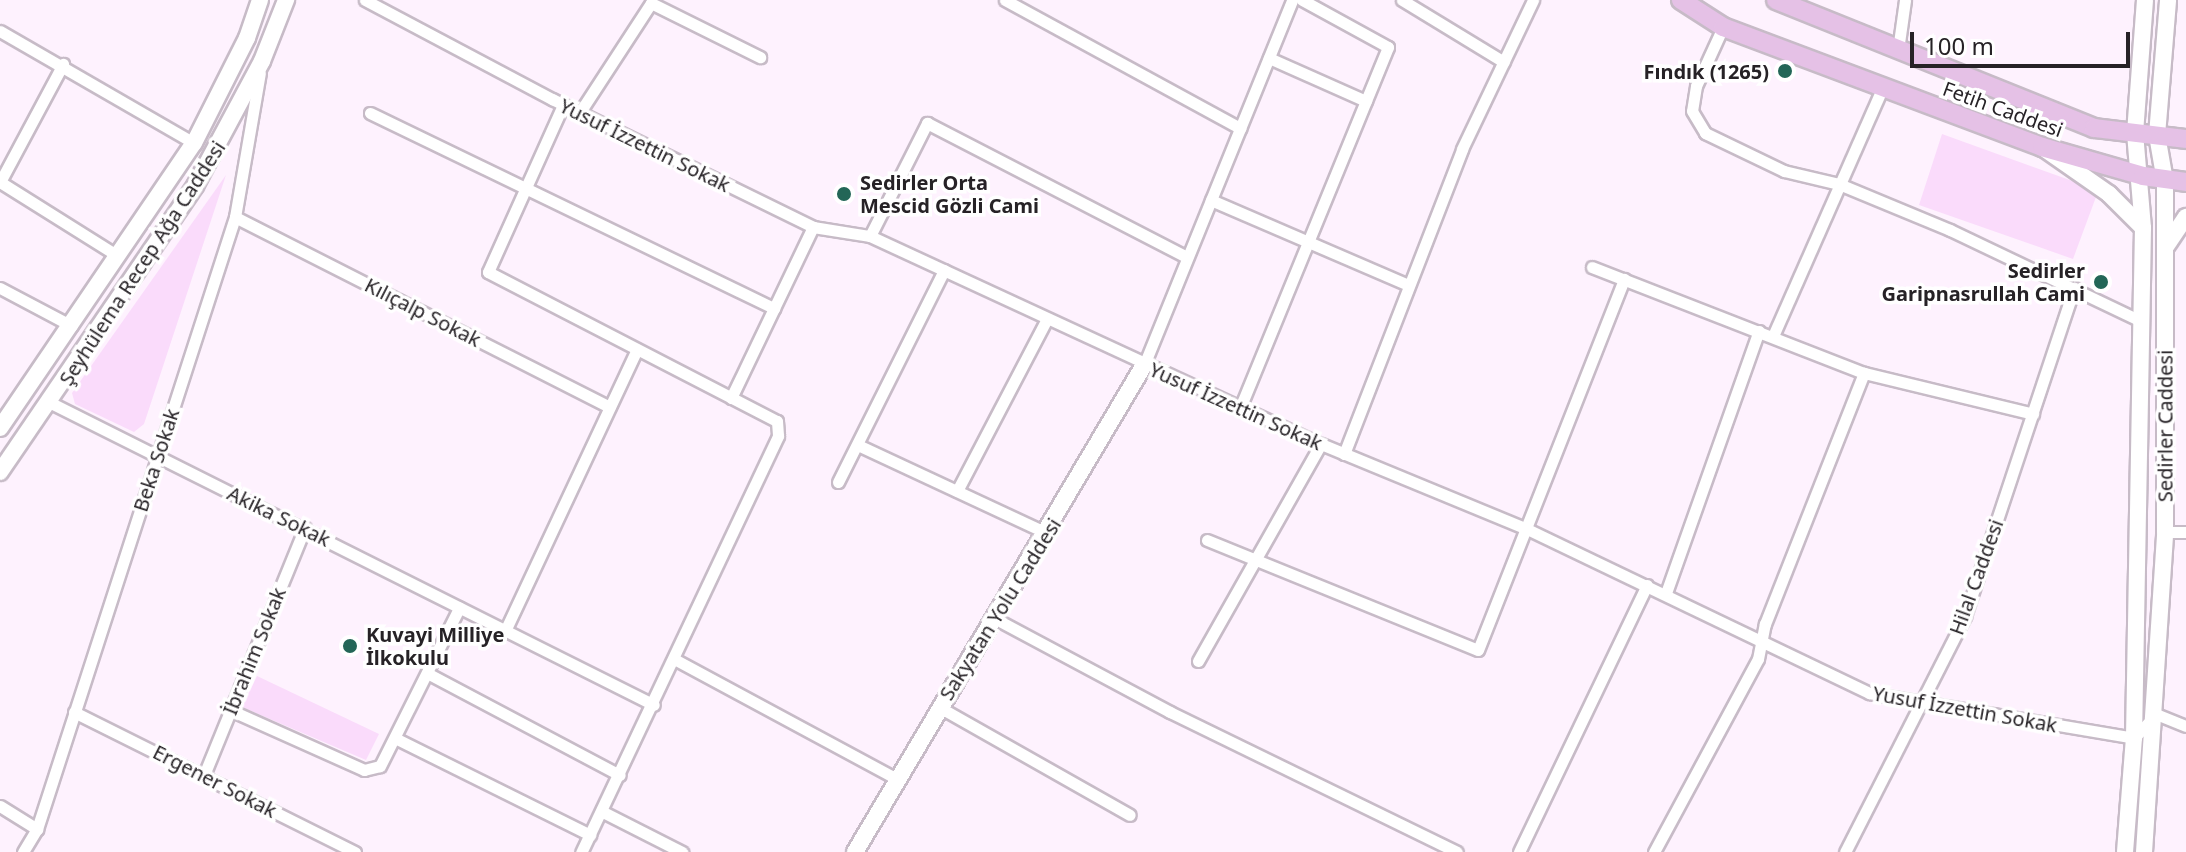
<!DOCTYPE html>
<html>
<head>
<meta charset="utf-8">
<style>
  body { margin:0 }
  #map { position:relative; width:2186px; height:852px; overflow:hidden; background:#fef2fe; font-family:"Noto Sans",sans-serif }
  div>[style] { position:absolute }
  .green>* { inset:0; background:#fadbfb }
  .roads { filter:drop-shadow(2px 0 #c7bbc7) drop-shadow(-2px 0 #c7bbc7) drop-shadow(0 2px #c7bbc7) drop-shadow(0 -2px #c7bbc7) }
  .street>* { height:11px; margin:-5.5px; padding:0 5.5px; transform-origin:5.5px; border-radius:5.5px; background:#fff }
  .secondary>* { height:16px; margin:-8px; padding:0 8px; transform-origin:8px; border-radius:8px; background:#fff }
  .primary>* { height:18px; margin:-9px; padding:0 9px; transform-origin:9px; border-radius:9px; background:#e5c1e6 }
  .dots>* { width:22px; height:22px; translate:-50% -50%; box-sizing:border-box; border:4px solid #fff; border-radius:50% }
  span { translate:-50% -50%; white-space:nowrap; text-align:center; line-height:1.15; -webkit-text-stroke:7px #fff; paint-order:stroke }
  .poi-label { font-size:20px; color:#262226; font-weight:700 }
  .right { translate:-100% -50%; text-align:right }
  .left { translate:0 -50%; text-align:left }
  .street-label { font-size:20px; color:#262226 }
  .scale { position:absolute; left:1910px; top:32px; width:220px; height:36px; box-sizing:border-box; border:4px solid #262226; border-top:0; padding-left:10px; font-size:24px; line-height:28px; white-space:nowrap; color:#262226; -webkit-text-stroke:6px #fff; paint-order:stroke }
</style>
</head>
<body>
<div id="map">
  <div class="green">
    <i style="clip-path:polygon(1942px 134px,2078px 183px,2096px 197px,2073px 259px,1919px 205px)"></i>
    <i style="clip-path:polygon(226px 175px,144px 424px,134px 432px,75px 404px,72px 393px)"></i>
    <i style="clip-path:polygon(257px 676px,379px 734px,366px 760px,242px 707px)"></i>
  </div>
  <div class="roads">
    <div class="street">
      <i style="left:365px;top:0;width:212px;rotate:27.9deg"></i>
      <i style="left:552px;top:99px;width:291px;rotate:26.1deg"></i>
      <i style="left:813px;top:227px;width:58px;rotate:9deg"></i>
      <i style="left:870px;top:236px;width:497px;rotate:24.8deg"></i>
      <i style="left:1321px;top:444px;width:221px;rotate:22.4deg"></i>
      <i style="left:1525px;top:528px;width:382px;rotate:25.6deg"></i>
      <i style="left:1869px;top:693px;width:269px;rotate:9.6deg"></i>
      <i style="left:2134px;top:738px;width:33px;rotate:-47deg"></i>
      <i style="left:2156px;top:714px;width:32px;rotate:22deg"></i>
      <i style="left:1005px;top:0;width:268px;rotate:28.6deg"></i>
      <i style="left:1402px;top:0;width:119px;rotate:31.3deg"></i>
      <i style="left:1723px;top:27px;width:65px;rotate:114.6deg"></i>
      <i style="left:1696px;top:86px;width:25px;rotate:99deg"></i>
      <i style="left:1692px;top:111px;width:26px;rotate:59deg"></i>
      <i style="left:1705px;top:133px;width:88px;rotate:25.7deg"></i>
      <i style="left:1784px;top:171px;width:57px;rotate:13.3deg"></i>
      <i style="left:1839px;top:184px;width:120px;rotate:22.5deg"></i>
      <i style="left:1950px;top:230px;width:212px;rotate:25.5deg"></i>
      <i style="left:0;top:31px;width:224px;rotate:30deg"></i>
      <i style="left:1898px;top:50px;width:50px;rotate:-82deg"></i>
      <i style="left:1269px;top:58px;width:106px;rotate:23.9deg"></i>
      <i style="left:563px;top:105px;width:183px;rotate:114.2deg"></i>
      <i style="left:488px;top:272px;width:325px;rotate:27.3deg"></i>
      <i style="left:777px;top:421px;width:15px;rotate:86deg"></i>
      <i style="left:778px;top:436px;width:460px;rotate:115.3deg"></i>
      <i style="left:580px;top:112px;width:130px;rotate:-56.9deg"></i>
      <i style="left:651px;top:3px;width:122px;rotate:26.4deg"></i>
      <i style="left:370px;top:113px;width:449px;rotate:25.8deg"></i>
      <i style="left:0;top:182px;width:139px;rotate:32.1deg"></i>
      <i style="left:0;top:182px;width:134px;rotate:-61.9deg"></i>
      <i style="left:1211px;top:200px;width:215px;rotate:23.3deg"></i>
      <i style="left:235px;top:217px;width:420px;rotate:26.9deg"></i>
      <i style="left:870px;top:236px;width:127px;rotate:-63.2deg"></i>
      <i style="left:927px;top:123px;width:290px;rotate:27.3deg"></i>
      <i style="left:1592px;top:267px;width:292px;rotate:21.3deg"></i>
      <i style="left:1864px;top:373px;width:174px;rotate:13.6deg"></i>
      <i style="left:0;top:288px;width:81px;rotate:27.8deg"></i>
      <i style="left:1773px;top:336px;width:270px;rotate:-66.2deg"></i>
      <i style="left:1144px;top:365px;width:394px;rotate:-67.9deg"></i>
      <i style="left:731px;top:398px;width:190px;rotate:-64.4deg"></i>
      <i style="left:51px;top:403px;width:674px;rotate:26.6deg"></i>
      <i style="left:1240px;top:408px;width:390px;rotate:-67.7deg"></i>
      <i style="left:1388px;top:47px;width:98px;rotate:-151.3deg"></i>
      <i style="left:858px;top:445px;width:208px;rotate:25deg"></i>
      <i style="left:1344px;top:454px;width:327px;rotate:-68.8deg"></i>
      <i style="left:1462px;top:149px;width:165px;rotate:-64.5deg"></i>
      <i style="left:838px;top:482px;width:237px;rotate:-63.4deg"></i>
      <i style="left:957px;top:491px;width:194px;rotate:-62.4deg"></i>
      <i style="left:2165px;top:532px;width:21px"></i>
      <i style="left:1207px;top:540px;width:292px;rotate:22.1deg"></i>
      <i style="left:1478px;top:650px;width:399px;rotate:-68.5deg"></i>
      <i style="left:1666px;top:593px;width:278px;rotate:-70.5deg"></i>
      <i style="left:992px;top:617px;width:202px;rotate:28.1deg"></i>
      <i style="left:1170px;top:712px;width:319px;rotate:26deg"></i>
      <i style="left:505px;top:631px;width:311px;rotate:-64.9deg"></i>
      <i style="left:676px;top:660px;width:251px;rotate:28.3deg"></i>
      <i style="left:1198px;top:661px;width:249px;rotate:-60.5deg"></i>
      <i style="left:427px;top:673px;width:218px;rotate:27.9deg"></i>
      <i style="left:939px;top:707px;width:219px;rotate:29.5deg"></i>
      <i style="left:230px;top:710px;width:147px;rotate:24.1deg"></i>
      <i style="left:364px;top:770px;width:16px;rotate:-14deg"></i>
      <i style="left:380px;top:766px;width:177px;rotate:-63.4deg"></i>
      <i style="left:74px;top:712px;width:314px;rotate:26.5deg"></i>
      <i style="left:395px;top:738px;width:218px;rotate:26.4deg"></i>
      <i style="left:204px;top:775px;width:267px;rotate:-67.8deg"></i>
      <i style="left:0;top:806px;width:44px;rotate:31.9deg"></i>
      <i style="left:603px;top:812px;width:89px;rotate:26.9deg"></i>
      <i style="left:23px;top:852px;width:27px;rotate:-59deg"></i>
      <i style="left:37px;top:829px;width:643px;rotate:-72.07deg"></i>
      <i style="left:235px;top:217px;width:146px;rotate:-80.2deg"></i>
      <i style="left:1519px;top:852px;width:296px;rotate:-64.4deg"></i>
      <i style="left:1654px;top:852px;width:219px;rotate:-61.7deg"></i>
      <i style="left:1758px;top:659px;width:36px;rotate:-79deg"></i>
      <i style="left:1765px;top:624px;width:270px;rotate:-68.5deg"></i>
      <i style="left:1845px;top:852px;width:265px;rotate:-63deg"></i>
      <i style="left:1965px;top:616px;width:346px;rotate:-71.6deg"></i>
    </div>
    <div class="secondary">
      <i style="left:2046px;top:150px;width:77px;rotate:34.9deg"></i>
      <i style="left:2109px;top:194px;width:48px;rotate:45deg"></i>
      <i style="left:2167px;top:245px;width:34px;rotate:-56deg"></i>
      <i style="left:0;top:428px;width:345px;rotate:-55.8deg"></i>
      <i style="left:194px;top:143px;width:118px;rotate:-63.2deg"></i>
      <i style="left:247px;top:38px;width:40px;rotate:-71.1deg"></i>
      <i style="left:0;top:472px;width:346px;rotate:-55.7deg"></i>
      <i style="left:195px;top:186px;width:142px;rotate:-61.8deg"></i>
      <i style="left:262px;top:61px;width:66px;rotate:-68.5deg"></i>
      <i style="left:855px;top:852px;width:566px;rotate:-59.31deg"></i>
      <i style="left:2125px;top:852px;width:114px;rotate:-85.5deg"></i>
      <i style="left:2134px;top:738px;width:510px;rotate:-88.99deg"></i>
      <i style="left:2143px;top:228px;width:95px;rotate:-94.8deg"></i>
      <i style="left:2135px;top:133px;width:133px;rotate:-85.7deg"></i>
      <i style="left:2144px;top:852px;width:321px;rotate:-86.2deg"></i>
      <i style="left:2165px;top:532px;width:351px;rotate:-90deg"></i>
      <i style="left:2165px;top:181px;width:47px;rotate:-99.9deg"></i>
      <i style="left:2157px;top:135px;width:135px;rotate:-85.3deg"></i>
    </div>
    <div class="primary">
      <i style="left:1681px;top:0;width:50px;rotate:32.7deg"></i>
      <i style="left:1723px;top:27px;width:341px;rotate:20.6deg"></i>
      <i style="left:2042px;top:147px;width:105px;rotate:16deg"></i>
      <i style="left:2143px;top:176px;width:43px;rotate:7.9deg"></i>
      <i style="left:1776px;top:0;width:343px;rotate:21.9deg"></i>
      <i style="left:2094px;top:128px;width:93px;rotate:6.8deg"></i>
    </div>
  </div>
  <div class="dots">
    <i style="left:1785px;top:71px;background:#236657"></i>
    <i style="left:844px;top:194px;background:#236657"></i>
    <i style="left:2101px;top:282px;background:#236657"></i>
    <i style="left:350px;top:646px;background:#236657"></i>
  </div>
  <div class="poi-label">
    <span class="right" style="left:1769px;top:71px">Fındık (1265)</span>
    <span class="left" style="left:860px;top:194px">Sedirler Orta<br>Mescid Gözli Cami</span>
    <span class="right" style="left:2085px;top:282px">Sedirler<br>Garipnasrullah Cami</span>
    <span class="left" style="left:366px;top:646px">Kuvayi Milliye<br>İlkokulu</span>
  </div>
  <div class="street-label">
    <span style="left:2003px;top:109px;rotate:20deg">Fetih Caddesi</span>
    <span style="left:645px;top:145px;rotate:26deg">Yusuf İzzettin Sokak</span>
    <span style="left:142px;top:263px;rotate:-57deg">Şeyhülema Recep Ağa Caddesi</span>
    <span style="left:423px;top:312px;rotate:27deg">Kılıçalp Sokak</span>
    <span style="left:1236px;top:406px;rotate:24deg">Yusuf İzzettin Sokak</span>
    <span style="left:2165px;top:426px;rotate:-90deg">Sedirler Caddesi</span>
    <span style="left:156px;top:460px;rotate:-72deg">Beka Sokak</span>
    <span style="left:279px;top:516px;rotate:26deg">Akika Sokak</span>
    <span style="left:1976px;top:577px;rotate:-70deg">Hilal Caddesi</span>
    <span style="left:1000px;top:609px;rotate:-58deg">Sakyatan Yolu Caddesi</span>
    <span style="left:254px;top:651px;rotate:-68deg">İbrahim Sokak</span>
    <span style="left:1965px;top:709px;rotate:10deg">Yusuf İzzettin Sokak</span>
    <span style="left:215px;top:781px;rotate:27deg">Ergener Sokak</span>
  </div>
  <div class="scale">100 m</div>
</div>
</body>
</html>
